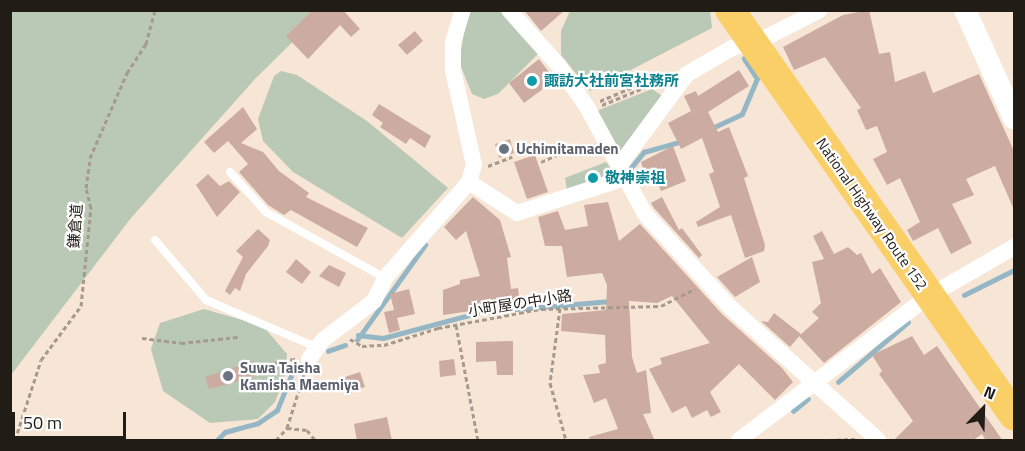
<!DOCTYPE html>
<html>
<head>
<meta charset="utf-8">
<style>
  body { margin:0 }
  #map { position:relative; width:1025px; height:451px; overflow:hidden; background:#f7e6d6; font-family:"Titillium Web","Noto Sans JP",sans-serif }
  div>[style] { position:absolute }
  .green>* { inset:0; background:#bac9b6 }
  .stream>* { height:4.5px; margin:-2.25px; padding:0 2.25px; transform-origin:2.25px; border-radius:2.25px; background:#95b7c5 }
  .building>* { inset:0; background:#ccaba1 }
  .path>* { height:3px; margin-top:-1.5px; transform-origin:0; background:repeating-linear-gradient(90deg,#a6998d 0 4.5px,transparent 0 7.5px) }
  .lane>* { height:8px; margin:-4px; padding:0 4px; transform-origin:4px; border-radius:4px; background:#fff }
  .street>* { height:16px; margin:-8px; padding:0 8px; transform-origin:8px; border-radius:8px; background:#fff }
  .secondary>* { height:22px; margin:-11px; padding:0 11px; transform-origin:11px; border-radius:11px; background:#fff }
  .highway>* { height:30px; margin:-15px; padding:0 15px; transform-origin:15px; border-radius:15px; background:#fbcf68 }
  .dots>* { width:16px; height:16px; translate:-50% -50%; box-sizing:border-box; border:3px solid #fff; border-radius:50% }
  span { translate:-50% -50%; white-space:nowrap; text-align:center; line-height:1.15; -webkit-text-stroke:4.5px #fff; paint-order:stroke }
  .culture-label { font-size:15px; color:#0d838f; font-weight:700 }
  .left { translate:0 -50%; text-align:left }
  .worship-label { font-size:15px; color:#5b616d; font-weight:700 }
  .street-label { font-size:15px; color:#221c16 }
  .frame { position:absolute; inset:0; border:12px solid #221c16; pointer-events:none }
  .north { position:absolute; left:953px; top:379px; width:60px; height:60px; -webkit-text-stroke:4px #fff; paint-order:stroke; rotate:23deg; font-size:16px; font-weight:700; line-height:24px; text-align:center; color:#221c16 }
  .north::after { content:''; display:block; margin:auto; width:21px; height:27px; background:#221c16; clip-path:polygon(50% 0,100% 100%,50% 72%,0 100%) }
  .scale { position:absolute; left:12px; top:412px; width:114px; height:27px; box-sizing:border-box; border:3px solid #221c16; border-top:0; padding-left:8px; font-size:18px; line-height:21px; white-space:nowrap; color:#221c16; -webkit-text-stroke:4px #fff; paint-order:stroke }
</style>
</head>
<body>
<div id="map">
  <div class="green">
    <i style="clip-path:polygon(710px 10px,712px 28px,590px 91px,561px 55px,561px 31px,570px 11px)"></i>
    <i style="clip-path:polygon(11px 11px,324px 11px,255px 79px,131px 218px,11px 375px)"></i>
    <i style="clip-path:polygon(468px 11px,505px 11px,540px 52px,498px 94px,484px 99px,472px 94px,459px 62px)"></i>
    <i style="clip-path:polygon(281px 71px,297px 75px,367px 121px,448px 188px,402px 238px,293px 172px,263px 141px,258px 119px,274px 76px)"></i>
    <i style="clip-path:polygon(652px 89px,664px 97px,622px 155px,597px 116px,599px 110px)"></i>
    <i style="clip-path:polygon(606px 162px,615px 174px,567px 190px,565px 178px)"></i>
    <i style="clip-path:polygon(204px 309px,263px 326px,287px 354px,285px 377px,275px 402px,258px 419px,210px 423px,163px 391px,151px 349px,160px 323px)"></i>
  </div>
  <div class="stream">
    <i style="left:710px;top:129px;width:35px;rotate:-25deg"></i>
    <i style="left:742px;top:114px;width:38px;rotate:-67deg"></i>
    <i style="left:757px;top:79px;width:24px;rotate:-123deg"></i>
    <i style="left:630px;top:169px;width:22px;rotate:-51deg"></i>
    <i style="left:644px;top:152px;width:41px;rotate:-15.8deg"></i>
    <i style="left:964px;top:295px;width:56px;rotate:-26.6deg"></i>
    <i style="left:358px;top:335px;width:25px;rotate:7deg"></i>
    <i style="left:383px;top:338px;width:101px;rotate:-14.9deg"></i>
    <i style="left:481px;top:312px;width:130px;rotate:-4.8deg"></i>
    <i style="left:357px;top:340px;width:117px;rotate:-54.4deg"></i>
    <i style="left:328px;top:351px;width:18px;rotate:-19deg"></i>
    <i style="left:838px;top:382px;width:92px;rotate:-40.6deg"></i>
    <i style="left:793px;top:411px;width:19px;rotate:-39deg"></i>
    <i style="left:217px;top:440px;width:11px;rotate:-45deg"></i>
    <i style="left:225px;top:432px;width:34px;rotate:-15deg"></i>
    <i style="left:258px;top:423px;width:23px;rotate:-34deg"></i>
    <i style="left:277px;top:410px;width:42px;rotate:-67.7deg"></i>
  </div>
  <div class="building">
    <i style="clip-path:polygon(313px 10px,343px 10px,360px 29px,351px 37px,340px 25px,308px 59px,286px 36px)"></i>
    <i style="clip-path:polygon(524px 10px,565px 10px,541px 31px)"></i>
    <i style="clip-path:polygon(869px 10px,879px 54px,890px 52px,895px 82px,925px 71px,933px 93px,979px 74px,1014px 151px,1014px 210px,995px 166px,966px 179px,974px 195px,952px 204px,972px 243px,951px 254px,938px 228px,913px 241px,907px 230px,920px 222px,900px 178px,887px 185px,873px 159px,887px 152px,877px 126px,866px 130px,857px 110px,861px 108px,825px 57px,794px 70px,783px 47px,843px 15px)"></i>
    <i style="clip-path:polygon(415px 31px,423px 41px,407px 55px,398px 45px)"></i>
    <i style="clip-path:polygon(539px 59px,555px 80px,524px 103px,509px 83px)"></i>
    <i style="clip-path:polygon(739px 70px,749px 86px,708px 112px,718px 132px,729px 127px,748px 176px,744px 178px,765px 245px,764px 251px,745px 258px,731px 215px,698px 227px,696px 222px,720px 207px,709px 174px,714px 172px,702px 138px,681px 149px,668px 123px,691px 111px,684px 96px,696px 91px,698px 96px)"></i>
    <i style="clip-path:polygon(379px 104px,431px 136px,425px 148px,410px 138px,406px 144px,380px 127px,383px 123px,372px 115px)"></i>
    <i style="clip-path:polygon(243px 107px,257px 129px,241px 143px,263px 152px,279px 171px,309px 193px,306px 197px,368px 228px,357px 247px,291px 210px,284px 215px,268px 205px,239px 172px,248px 164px,228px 141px,214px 153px,204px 142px)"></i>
    <i style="clip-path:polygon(510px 139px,514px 153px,499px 158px,495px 144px)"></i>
    <i style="clip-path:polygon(673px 146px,686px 181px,661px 191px,654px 174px,646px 177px,641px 162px)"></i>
    <i style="clip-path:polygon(535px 155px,548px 192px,527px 199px,514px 162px)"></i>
    <i style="clip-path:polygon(208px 174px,220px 186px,229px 181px,240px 192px,217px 217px,196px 185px)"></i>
    <i style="clip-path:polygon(473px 197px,500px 220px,511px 257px,507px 258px,511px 289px,518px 288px,520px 304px,443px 315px,443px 290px,460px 284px,460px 280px,480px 276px,466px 231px,456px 240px,444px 227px)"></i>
    <i style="clip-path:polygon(662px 197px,679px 230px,682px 228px,702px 255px,699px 258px,654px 208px,651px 203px)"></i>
    <i style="clip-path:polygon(608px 202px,619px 241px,640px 224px,722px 314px,782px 368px,793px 382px,775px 400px,739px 364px,710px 392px,721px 412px,711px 417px,707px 410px,692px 418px,686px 406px,672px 413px,649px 369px,662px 364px,660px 358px,710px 343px,672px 296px,657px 303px,629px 301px,632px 357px,637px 373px,646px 370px,651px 413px,643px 414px,655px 441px,590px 441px,589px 437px,618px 429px,606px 398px,594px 403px,583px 375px,600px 373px,598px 365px,606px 363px,605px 335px,561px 331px,562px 314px,606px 310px,607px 285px,602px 273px,567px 277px,562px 246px,545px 246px,538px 217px,558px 211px,565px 230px,588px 226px,584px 205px)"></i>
    <i style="clip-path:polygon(258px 229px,270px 240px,268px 246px,246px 274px,240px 291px,235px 288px,230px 295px,225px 291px,243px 257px,236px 251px)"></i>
    <i style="clip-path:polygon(822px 231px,834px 254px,848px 247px,857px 255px,861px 253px,872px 274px,880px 268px,901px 302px,824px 363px,799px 336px,819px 318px,812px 312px,821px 303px,812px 262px,824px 259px,813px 236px)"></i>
    <i style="clip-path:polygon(752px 257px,760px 282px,735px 297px,717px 277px)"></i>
    <i style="clip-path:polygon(296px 259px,311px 272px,302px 284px,286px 272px)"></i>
    <i style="clip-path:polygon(329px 265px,346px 273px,339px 287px,319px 276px)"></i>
    <i style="clip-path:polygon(409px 289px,415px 314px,397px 318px,400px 330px,389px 333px,384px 312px,394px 310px,390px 294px)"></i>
    <i style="clip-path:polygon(774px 313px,801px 334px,790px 347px,761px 321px,768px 322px)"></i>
    <i style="clip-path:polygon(912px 336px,924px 355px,937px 346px,1003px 441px,986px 441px,982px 434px,972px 441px,893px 441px,913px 421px,879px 374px,882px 371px,872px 355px)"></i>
    <i style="clip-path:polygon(513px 341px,513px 375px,497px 375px,496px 361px,476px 362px,476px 342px)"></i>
    <i style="clip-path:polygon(454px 359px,456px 375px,440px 377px,439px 361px)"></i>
    <i style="clip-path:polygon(254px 361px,258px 373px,251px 378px,209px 389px,205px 377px)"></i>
    <i style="clip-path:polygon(360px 372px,365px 387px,347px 393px,342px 378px)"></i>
    <i style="clip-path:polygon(387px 417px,392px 441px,357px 441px,354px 424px)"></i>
  </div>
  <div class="path">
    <i style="left:600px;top:101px;width:64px;rotate:-23deg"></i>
    <i style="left:602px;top:105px;width:68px;rotate:-22.4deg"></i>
    <i style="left:528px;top:149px;width:15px;rotate:-23deg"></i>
    <i style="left:541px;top:162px;width:17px;rotate:-24deg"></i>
    <i style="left:488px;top:166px;width:26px;rotate:-21deg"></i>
    <i style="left:560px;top:308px;width:76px;rotate:97.6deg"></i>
    <i style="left:550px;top:383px;width:59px;rotate:74.3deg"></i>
    <i style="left:456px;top:325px;width:117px;rotate:79.2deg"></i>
    <i style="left:142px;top:338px;width:39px;rotate:7deg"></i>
    <i style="left:181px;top:343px;width:57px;rotate:-6deg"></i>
    <i style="left:350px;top:339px;width:14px;rotate:30deg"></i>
    <i style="left:362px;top:346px;width:22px;rotate:-3deg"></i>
    <i style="left:384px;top:345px;width:57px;rotate:-17.5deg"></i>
    <i style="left:438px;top:328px;width:105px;rotate:-10.5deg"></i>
    <i style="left:541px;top:309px;width:120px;rotate:-1.4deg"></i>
    <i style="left:661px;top:306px;width:38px;rotate:-27deg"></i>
    <i style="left:261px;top:366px;width:35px;rotate:-12deg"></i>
    <i style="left:287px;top:428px;width:20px;rotate:6deg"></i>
    <i style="left:307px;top:430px;width:13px;rotate:51deg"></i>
    <i style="left:15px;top:440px;width:84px;rotate:-72deg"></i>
    <i style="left:41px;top:360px;width:67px;rotate:-53.5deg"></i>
    <i style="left:81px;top:306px;width:99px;rotate:-84.2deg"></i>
    <i style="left:91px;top:208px;width:21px;rotate:-104deg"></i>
    <i style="left:86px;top:188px;width:30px;rotate:-82deg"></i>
    <i style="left:90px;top:158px;width:93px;rotate:-66.5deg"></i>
    <i style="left:127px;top:73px;width:35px;rotate:-57deg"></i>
    <i style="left:146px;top:44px;width:35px;rotate:-75deg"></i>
    <i style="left:276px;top:440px;width:16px;rotate:-47deg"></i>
    <i style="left:287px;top:428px;width:60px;rotate:-72.5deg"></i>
    <i style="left:829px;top:440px;width:26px;rotate:-2deg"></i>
  </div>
  <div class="lane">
    <i style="left:230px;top:172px;width:54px;rotate:48deg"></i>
    <i style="left:266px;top:212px;width:136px;rotate:29deg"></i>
    <i style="left:155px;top:240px;width:79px;rotate:49.6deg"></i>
    <i style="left:206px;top:300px;width:120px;rotate:23.1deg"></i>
  </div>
  <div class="street">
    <i style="left:509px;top:10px;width:75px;rotate:48.2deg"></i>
    <i style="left:559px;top:66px;width:50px;rotate:55.7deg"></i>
    <i style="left:587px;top:107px;width:122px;rotate:61.5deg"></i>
    <i style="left:645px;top:214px;width:126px;rotate:47.6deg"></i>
    <i style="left:730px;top:307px;width:199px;rotate:41.9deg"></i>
    <i style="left:619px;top:166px;width:114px;rotate:-53.5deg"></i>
    <i style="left:687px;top:74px;width:52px;rotate:-30deg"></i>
    <i style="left:732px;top:48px;width:37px;rotate:-17deg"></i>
    <i style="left:767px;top:37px;width:59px;rotate:-27deg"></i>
    <i style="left:469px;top:182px;width:57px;rotate:32.9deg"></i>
    <i style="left:517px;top:213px;width:114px;rotate:-18deg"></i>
    <i style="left:309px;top:359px;width:24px;rotate:-54deg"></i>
    <i style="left:323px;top:340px;width:64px;rotate:-37.4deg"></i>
    <i style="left:374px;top:301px;width:25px;rotate:-64deg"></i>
    <i style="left:385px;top:278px;width:128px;rotate:-48.8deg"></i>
    <i style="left:469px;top:182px;width:18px;rotate:-74deg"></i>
    <i style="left:474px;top:165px;width:97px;rotate:-102.5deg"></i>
    <i style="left:453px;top:70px;width:28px;rotate:-90deg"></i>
    <i style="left:453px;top:42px;width:34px;rotate:-73deg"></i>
    <i style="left:739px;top:440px;width:238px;rotate:-37.2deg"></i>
    <i style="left:929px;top:296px;width:98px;rotate:-30deg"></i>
  </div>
  <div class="secondary">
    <i style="left:965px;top:10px;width:119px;rotate:65.6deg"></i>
  </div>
  <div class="highway">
    <i style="left:730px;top:10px;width:495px;rotate:55deg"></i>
  </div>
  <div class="dots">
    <i style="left:532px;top:81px;background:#0f9aa8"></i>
    <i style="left:504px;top:149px;background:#6b7280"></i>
    <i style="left:593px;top:178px;background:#0f9aa8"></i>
    <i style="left:228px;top:376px;background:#6b7280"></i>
  </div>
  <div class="culture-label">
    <span class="left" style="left:544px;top:81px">諏訪大社前宮社務所</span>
    <span class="left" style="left:605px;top:178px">敬神崇祖</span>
  </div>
  <div class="worship-label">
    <span class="left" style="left:516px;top:149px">Uchimitamaden</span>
    <span class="left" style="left:240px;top:376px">Suwa Taisha<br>Kamisha Maemiya</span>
  </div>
  <div class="street-label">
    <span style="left:872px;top:214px;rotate:55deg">National Highway Route 152</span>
    <span style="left:75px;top:226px;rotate:-86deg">鎌倉道</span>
    <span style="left:520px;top:303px;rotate:-9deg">小町屋の中小路</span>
  </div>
  <div class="frame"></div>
  <div class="north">N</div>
  <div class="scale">50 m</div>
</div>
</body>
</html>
